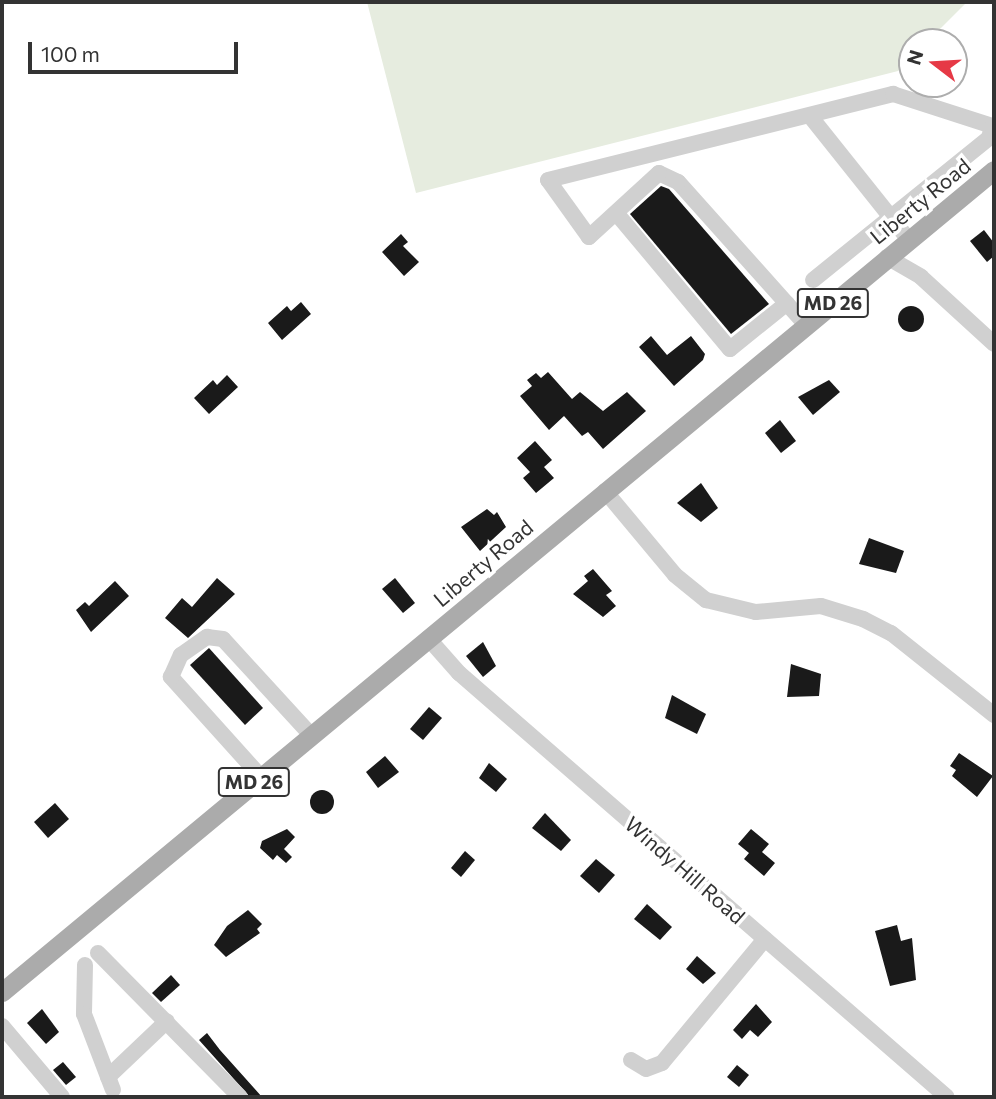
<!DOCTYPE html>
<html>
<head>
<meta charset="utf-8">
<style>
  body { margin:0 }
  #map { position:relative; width:996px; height:1099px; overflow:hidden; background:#fff; font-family:Commissioner,sans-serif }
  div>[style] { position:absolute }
  .green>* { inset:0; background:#e6ecdf }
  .building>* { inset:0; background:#1a1a1a }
  .round { border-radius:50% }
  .minor>* { height:16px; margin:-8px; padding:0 8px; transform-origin:8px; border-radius:8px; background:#d0d0d0 }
  .major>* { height:19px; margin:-9.5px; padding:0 9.5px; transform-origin:9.5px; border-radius:9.5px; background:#ababab }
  span { translate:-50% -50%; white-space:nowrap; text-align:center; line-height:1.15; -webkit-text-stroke:7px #fff; paint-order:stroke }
  .shield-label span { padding:2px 5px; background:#fff; border:2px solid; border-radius:5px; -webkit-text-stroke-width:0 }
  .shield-label { font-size:19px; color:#333; font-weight:700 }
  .street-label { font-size:21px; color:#333 }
  .frame { position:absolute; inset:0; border:4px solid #333; pointer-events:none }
  .north { position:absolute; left:898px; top:28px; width:70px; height:70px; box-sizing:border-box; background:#fff; border:2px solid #adadad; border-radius:50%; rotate:287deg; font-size:19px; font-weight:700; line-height:28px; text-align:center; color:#333 }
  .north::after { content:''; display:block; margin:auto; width:24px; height:32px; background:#e63946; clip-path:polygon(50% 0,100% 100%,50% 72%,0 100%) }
  .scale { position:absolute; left:28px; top:42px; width:210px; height:32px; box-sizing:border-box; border:4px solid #333; border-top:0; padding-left:9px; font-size:21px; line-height:24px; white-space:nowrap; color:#333; -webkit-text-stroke:5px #fff; paint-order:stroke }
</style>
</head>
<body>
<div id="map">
  <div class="green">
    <i style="clip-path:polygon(367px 2px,967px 2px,927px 42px,912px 42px,912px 57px,898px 71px,416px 193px)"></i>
  </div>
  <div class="building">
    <i style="clip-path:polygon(661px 186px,669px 189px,769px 304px,731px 334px,630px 214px)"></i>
    <i style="clip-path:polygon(984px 230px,994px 243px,994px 256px,987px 262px,970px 241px)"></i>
    <i style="clip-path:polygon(401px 234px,408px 242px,403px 246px,419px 262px,404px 276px,382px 252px)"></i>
    <i style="clip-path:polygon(301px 302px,311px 314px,282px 340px,268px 323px,287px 306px,291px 311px)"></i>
    <i class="round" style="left:898px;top:306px;width:26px;height:26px"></i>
    <i style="clip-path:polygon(651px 336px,667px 355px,691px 336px,705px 354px,703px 360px,674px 386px,639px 347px)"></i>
    <i style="clip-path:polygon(548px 372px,572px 399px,580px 392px,603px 411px,627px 392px,646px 411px,603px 449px,588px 432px,582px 436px,564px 416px,549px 430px,520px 396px,532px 386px,527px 380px,536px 373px,541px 378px)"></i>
    <i style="clip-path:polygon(227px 375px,238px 387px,209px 414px,194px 398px,213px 380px,217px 385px)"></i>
    <i style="clip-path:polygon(829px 380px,840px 392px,813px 415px,798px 397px)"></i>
    <i style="clip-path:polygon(780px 420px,796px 441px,781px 453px,765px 433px)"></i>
    <i style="clip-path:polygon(535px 441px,552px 460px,544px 467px,554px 478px,536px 493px,523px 478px,530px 472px,517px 458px)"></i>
    <i style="clip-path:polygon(701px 483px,718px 508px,701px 522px,677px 503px)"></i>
    <i style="clip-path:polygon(487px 509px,494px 515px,497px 512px,506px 527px,480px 551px,461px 527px)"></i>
    <i style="clip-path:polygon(869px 538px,904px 551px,896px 573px,859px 564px)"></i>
    <i style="clip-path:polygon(593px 569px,612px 591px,606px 595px,616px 606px,603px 617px,573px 594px,588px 581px,584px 576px)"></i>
    <i style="clip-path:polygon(217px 578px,235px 594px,188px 638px,165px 618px,182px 598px,192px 607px)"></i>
    <i style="clip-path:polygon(395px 578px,415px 603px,403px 613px,382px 589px)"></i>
    <i style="clip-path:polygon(115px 581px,129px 596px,91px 632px,76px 610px,85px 602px,89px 606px)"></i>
    <i style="clip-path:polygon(483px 642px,496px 666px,483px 677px,466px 656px)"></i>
    <i style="clip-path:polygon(209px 648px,263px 708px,245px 725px,190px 665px)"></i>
    <i style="clip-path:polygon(791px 664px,821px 674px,819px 696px,787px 697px)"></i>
    <i style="clip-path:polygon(672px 695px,706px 714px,697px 734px,665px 718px)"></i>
    <i style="clip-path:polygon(429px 707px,442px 718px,423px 740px,410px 729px)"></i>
    <i style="clip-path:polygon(959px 753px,993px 776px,977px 797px,952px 776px,956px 770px,950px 766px)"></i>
    <i style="clip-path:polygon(385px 756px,399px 772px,378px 788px,366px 772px)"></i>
    <i style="clip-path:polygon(489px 763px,507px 779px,496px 792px,479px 778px)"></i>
    <i class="round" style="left:310px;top:790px;width:24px;height:24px"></i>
    <i style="clip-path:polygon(55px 803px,69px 819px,48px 838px,34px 822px)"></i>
    <i style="clip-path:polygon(545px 813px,571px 840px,561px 851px,532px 828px)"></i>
    <i style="clip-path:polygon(287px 829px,295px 837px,284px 849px,292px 857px,286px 863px,277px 855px,273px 860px,260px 848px,262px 841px)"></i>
    <i style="clip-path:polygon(751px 829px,769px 844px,762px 852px,775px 863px,764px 876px,744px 859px,749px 853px,738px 844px)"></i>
    <i style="clip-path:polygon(465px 851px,475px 860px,461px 877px,451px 868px)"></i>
    <i style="clip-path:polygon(596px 859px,615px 875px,599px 893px,580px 876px)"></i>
    <i style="clip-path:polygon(647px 904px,672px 927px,660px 940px,634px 919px)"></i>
    <i style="clip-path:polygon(248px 910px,262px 924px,257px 929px,260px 933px,226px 957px,214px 945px,227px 926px)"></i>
    <i style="clip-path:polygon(897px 925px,901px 941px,912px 938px,916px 980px,890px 986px,875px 931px)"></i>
    <i style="clip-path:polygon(697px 956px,716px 973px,703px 984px,686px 969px)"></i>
    <i style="clip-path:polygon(171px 975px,180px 985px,161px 1002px,152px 993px)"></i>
    <i style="clip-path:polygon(756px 1004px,772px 1022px,758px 1037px,750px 1030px,742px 1039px,733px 1030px)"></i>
    <i style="clip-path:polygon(42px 1009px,59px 1032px,46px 1044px,27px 1023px)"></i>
    <i style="clip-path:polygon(207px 1033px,220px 1050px,262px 1097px,250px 1097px,199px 1040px)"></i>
    <i style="clip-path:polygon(63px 1062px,76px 1077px,66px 1085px,53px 1070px)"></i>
    <i style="clip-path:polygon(737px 1065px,749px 1075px,739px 1087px,727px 1077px)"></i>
  </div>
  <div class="minor">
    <i style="left:810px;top:116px;width:159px;rotate:51.4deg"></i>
    <i style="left:617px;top:214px;width:176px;rotate:50.1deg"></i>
    <i style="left:730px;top:349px;width:73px;rotate:-38.9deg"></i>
    <i style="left:887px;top:257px;width:39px;rotate:30deg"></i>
    <i style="left:921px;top:277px;width:99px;rotate:42.5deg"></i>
    <i style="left:806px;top:325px;width:192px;rotate:-131.8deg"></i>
    <i style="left:678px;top:182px;width:21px;rotate:-155deg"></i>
    <i style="left:659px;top:173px;width:95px;rotate:137.6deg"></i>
    <i style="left:589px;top:237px;width:70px;rotate:-125.7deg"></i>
    <i style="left:548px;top:180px;width:356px;rotate:-14deg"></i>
    <i style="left:893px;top:94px;width:104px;rotate:17.9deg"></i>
    <i style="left:992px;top:126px;width:12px;rotate:104deg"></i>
    <i style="left:989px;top:138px;width:226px;rotate:141.1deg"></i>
    <i style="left:605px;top:491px;width:109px;rotate:50.2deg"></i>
    <i style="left:675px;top:575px;width:40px;rotate:39deg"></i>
    <i style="left:706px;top:600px;width:51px;rotate:13.5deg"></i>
    <i style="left:756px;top:612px;width:65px;rotate:-5.3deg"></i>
    <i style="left:821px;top:606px;width:44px;rotate:17.2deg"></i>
    <i style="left:863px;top:619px;width:31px;rotate:27deg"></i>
    <i style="left:891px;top:633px;width:132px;rotate:38.5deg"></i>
    <i style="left:428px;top:638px;width:47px;rotate:48.5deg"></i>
    <i style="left:459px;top:673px;width:646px;rotate:40.99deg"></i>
    <i style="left:261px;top:777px;width:135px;rotate:-132deg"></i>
    <i style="left:171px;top:677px;width:24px;rotate:-66deg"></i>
    <i style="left:181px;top:655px;width:32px;rotate:-35deg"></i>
    <i style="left:207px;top:637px;width:16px;rotate:7deg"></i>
    <i style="left:223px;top:639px;width:130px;rotate:47.5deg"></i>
    <i style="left:98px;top:953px;width:202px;rotate:45.4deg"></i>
    <i style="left:85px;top:965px;width:49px;rotate:91.2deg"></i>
    <i style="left:84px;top:1014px;width:81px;rotate:69.1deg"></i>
    <i style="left:2px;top:1026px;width:93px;rotate:49.8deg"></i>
    <i style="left:631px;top:1060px;width:17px;rotate:31deg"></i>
    <i style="left:646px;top:1069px;width:17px;rotate:-21deg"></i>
    <i style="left:662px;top:1063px;width:161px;rotate:-50.3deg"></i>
    <i style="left:108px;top:1077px;width:81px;rotate:-43.5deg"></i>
  </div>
  <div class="major">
    <i style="left:2px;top:992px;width:1288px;rotate:-39.65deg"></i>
  </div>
  <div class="shield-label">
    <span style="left:833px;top:303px">MD 26</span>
    <span style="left:254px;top:782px">MD 26</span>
  </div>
  <div class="street-label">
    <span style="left:920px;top:201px;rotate:-39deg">Liberty Road</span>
    <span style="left:483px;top:563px;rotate:-40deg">Liberty Road</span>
    <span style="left:685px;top:870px;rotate:41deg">Windy Hill Road</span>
  </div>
  <div class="frame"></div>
  <div class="north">N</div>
  <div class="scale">100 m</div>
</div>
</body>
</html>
